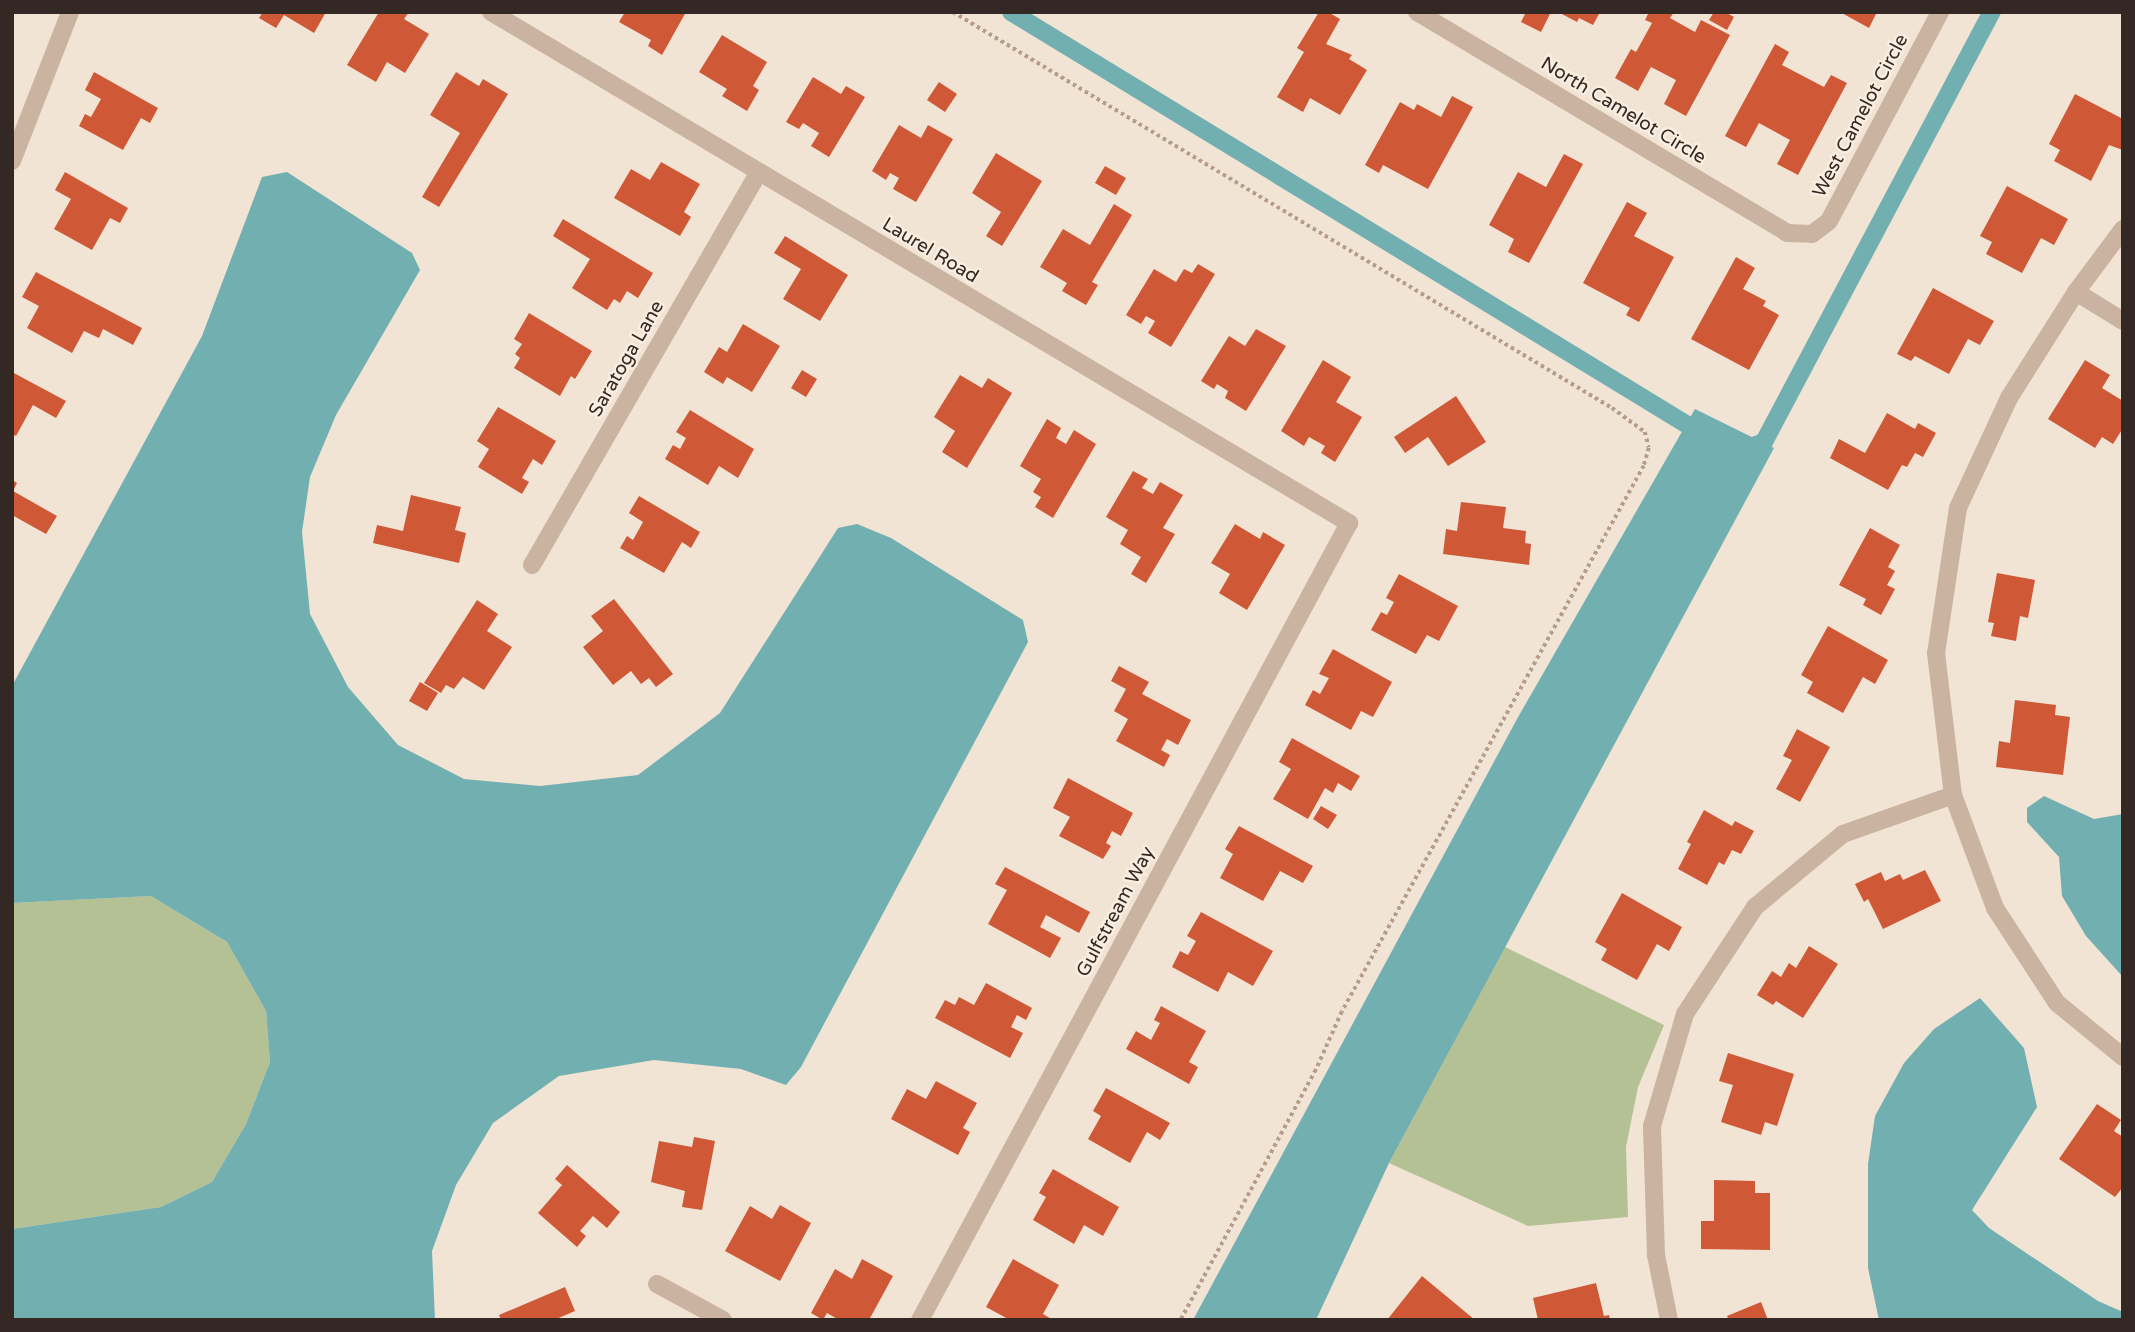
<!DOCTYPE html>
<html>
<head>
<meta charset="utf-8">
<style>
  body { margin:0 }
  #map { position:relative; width:2135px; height:1332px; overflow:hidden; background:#f2e4d4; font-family:"Varela Round",sans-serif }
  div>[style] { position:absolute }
  .green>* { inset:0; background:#b3c194 }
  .water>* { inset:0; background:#72afb1 }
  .canal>* { height:18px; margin:-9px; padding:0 9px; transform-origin:9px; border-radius:9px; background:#72afb1 }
  .building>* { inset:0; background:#cf5936 }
  .path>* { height:3.5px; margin-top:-1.75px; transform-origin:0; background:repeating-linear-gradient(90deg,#b69d8a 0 3.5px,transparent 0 7px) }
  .street>* { height:18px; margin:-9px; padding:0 9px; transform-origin:9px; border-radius:9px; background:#cab3a0 }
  span { translate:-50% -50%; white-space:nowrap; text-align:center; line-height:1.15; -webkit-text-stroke:5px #faeee0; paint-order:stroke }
  .street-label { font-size:19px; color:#332824 }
  .frame { position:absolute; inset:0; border:14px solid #332824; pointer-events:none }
</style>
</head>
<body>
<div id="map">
  <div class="green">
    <i style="clip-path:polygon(151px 896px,227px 942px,266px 1011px,270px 1062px,246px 1124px,212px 1182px,161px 1207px,12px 1229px,12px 903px)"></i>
    <i style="clip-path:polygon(1505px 947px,1664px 1025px,1638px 1087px,1626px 1147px,1628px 1217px,1528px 1226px,1389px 1163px)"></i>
  </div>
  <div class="water">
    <i style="clip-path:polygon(287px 172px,412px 253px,420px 270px,336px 415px,310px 477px,302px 532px,310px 614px,348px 687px,398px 745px,464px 779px,540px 786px,638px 775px,720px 713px,838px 528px,857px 524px,891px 538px,1023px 620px,1028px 642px,801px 1067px,786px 1085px,741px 1069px,654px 1060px,559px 1076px,493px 1123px,456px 1185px,432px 1251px,435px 1320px,12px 1320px,12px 1229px,161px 1207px,212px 1182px,246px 1124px,270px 1062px,266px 1011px,227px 942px,151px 896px,12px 903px,12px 686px,202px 336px,262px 177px)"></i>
    <i style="clip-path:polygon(1695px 409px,1774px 448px,1389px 1163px,1316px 1320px,1193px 1320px,1517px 719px)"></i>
    <i style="clip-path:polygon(2044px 796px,2094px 819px,2123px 814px,2123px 977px,2086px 936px,2062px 896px,2059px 857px,2027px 822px,2027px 808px)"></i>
    <i style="clip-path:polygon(1980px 998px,2024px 1048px,2037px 1107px,1972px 1210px,1989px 1228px,2098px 1301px,2123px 1312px,2123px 1320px,1879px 1320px,1868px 1268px,1868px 1164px,1875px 1116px,1904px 1063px,1934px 1029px)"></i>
  </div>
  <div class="canal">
    <i style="left:1011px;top:12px;width:812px;rotate:31.4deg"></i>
    <i style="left:1741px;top:450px;width:24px;rotate:-19deg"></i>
    <i style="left:1764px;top:442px;width:487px;rotate:-62.1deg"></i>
  </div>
  <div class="building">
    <i style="clip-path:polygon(263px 12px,326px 12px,314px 33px,284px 15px,276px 28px,259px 18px)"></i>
    <i style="clip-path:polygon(379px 12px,409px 12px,404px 19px,429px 34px,405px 73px,387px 62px,376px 82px,347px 65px)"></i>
    <i style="clip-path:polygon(625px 12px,686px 12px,662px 55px,648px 46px,651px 40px,619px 22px)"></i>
    <i style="clip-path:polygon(1319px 12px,1328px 12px,1340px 19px,1326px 44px,1352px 55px,1349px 59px,1367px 70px,1340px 115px,1310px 98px,1303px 112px,1277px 97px,1304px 52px,1297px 48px)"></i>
    <i style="clip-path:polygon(1526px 12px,1551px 12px,1541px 32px,1521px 22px)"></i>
    <i style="clip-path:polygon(1558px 12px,1600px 12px,1593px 25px,1579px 18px,1577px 22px)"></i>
    <i style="clip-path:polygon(1649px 12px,1674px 12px,1670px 18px,1695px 32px,1701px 20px,1730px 35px,1686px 116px,1664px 104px,1676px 80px,1651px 67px,1638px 91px,1615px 78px,1631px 49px,1636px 52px,1652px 23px,1645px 20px)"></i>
    <i style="clip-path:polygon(1714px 12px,1725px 12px,1734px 17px,1727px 30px,1709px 20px)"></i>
    <i style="clip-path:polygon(1840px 12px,1877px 12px,1869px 28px)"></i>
    <i style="clip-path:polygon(722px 35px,767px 62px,753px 86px,759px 90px,747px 111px,722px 96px,727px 89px,699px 72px)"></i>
    <i style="clip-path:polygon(1775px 44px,1789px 52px,1782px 65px,1824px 87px,1831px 75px,1847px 83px,1798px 175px,1777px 164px,1790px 140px,1759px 123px,1746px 147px,1725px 136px)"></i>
    <i style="clip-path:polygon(94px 72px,158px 108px,150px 123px,141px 118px,123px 150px,79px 126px,85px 114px,91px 117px,101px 99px,85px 90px)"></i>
    <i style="clip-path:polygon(456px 72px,479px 86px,483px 79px,508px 94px,439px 207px,422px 197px,460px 133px,430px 115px)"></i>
    <i style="clip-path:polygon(813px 77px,841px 94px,846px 86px,865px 97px,829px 157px,811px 146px,819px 133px,803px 123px,799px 129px,786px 122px)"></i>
    <i style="clip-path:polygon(939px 82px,957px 94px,945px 112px,927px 100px)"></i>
    <i style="clip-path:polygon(2075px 94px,2123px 119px,2123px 150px,2109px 145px,2091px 181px,2054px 161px,2060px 150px,2049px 144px)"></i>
    <i style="clip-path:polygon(1452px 96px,1473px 107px,1428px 189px,1383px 165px,1379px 173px,1365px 165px,1400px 102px,1414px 110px,1417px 104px,1441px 117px)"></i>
    <i style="clip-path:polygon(899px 125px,921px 138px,928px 125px,953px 139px,916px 202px,893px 189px,899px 178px,890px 173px,886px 180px,872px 171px)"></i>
    <i style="clip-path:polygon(996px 153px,1042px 181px,1002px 246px,986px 236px,1001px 212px,972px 193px)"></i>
    <i style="clip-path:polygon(1564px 154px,1583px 164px,1529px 263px,1508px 252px,1514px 239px,1489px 225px,1518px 172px,1546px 187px)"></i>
    <i style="clip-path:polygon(661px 162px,700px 184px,684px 212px,691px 217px,680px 236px,614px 198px,631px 169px,650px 180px)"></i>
    <i style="clip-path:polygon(1105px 166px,1126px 178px,1116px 195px,1095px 183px)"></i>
    <i style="clip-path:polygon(65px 172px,128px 208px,120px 223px,110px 218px,92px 250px,54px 229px,71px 199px,55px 190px)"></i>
    <i style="clip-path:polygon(2007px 186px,2068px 219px,2054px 245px,2041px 238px,2022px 273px,1986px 254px,1992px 242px,1980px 236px)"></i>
    <i style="clip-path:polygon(1627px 202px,1647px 213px,1634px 236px,1674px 257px,1639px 322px,1626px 315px,1630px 308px,1583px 283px)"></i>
    <i style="clip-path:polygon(1114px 204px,1132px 215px,1092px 282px,1098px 285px,1086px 305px,1062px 291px,1067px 283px,1040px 267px,1063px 229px,1090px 245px)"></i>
    <i style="clip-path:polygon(563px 219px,653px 273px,638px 298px,627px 291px,620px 303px,614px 299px,607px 310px,572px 288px,590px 259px,553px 236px)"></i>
    <i style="clip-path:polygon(785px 236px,848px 275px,820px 321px,783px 299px,801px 269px,774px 253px)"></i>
    <i style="clip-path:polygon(1736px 257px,1755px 268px,1743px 289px,1766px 301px,1763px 306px,1779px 315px,1749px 370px,1691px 339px)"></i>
    <i style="clip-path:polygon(1198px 264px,1215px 274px,1171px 347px,1148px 333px,1155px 321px,1146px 316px,1141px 324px,1126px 315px,1154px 269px,1176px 282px,1184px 269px,1192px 273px)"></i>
    <i style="clip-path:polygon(36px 272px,142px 328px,133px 345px,103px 329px,99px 338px,84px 331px,72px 353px,27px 328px,39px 306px,22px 297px)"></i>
    <i style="clip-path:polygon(1933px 288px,1994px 321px,1980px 345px,1968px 339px,1949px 374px,1915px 356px,1911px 361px,1897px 354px)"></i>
    <i style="clip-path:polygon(529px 313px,592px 351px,575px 379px,571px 376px,560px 396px,514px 368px,520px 358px,515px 354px,522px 344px,514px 339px)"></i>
    <i style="clip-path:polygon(743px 324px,780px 346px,752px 392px,727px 377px,723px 384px,704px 372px,719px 347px,727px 352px)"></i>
    <i style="clip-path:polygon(1256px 329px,1286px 346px,1246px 411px,1225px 398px,1228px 391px,1217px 384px,1214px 389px,1201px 381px,1229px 336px,1245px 346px)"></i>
    <i style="clip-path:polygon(1323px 360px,1351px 377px,1336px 402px,1362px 417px,1335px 462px,1321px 453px,1325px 446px,1309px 437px,1304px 446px,1281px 431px)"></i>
    <i style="clip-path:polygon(2085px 360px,2110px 375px,2102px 388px,2123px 401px,2123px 428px,2113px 444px,2102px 437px,2095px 448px,2048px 419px)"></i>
    <i style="clip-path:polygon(802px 370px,817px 379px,806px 397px,791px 388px)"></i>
    <i style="clip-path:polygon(12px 372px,66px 401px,56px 418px,33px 405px,16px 436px,12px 434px)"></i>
    <i style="clip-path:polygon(960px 375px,982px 388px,988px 378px,1012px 393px,967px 468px,942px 452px,955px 431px,934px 417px)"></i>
    <i style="clip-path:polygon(1456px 396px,1486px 442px,1448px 466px,1428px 437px,1405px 453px,1394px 437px)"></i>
    <i style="clip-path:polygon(498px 407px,556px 441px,542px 465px,533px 459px,522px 478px,529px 482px,522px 494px,478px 467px,489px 449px,477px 441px)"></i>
    <i style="clip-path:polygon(690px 410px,754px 449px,738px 478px,719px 466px,708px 485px,665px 459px,673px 445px,680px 449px,686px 438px,676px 432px)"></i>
    <i style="clip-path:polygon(1887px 413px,1915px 429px,1918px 423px,1936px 433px,1923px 457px,1915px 453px,1907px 467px,1902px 465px,1888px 490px,1830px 458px,1839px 439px,1865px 453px)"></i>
    <i style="clip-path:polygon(1047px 419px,1061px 428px,1056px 438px,1066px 444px,1074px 430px,1096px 444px,1053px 518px,1035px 507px,1041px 497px,1033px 492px,1041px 479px,1020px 466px)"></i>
    <i style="clip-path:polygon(1133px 471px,1148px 479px,1142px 488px,1153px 494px,1160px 482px,1183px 495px,1163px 528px,1175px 534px,1146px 583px,1131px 574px,1141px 557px,1120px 544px,1128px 530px,1106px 517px)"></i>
    <i style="clip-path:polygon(12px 480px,17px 483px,13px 491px,57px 516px,46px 534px,12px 515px)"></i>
    <i style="clip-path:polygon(411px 495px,461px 507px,455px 530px,466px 533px,459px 563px,373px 543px,377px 525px,403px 531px)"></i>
    <i style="clip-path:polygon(639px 496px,700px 532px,691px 548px,682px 542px,664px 573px,620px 548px,627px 536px,633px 540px,643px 522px,629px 513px)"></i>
    <i style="clip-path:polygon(1461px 502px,1506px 507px,1503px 528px,1526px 531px,1525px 543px,1531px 544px,1529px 565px,1443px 554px,1446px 529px,1457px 531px)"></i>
    <i style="clip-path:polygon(1235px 524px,1260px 539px,1263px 532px,1285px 545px,1247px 610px,1219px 593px,1230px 574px,1211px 563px)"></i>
    <i style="clip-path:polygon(1870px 528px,1900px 545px,1888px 567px,1895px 571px,1887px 585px,1895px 589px,1881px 615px,1863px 605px,1866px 599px,1839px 585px)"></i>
    <i style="clip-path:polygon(1997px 573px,2035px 580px,2028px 618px,2020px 616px,2016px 641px,1991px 636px,1994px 623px,1988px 622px)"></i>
    <i style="clip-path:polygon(1399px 574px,1458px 606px,1439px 641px,1427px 635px,1416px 654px,1371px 630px,1381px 612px,1387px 615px,1394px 602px,1386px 598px)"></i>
    <i style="clip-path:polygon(614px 599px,673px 674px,656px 687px,649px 678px,641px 684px,631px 671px,613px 685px,583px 647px,603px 631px,591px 616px)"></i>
    <i style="clip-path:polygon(477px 600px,498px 614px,487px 631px,512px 647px,484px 690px,463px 677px,454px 689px,446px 685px,441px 693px,424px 683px)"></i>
    <i style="clip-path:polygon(1828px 626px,1888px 660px,1875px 684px,1863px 677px,1843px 713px,1807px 693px,1813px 682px,1801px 675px)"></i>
    <i style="clip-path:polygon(1333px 649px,1392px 682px,1373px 717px,1361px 711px,1351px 730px,1305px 705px,1313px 690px,1320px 694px,1329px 678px,1319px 674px)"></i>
    <i style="clip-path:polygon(1119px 666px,1149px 682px,1142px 694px,1191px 720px,1178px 745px,1167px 739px,1161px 750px,1170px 755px,1164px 767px,1116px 741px,1128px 719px,1114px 711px,1126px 689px,1111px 681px)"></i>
    <i style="clip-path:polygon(420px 682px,438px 693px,427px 711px,409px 701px)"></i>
    <i style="clip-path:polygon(2015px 700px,2056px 705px,2055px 715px,2070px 717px,2063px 775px,1996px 767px,1999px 741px,2010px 743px)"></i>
    <i style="clip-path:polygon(1797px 729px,1830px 747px,1800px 802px,1776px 789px,1792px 760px,1783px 756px)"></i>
    <i style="clip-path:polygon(1292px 738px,1360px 776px,1351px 791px,1338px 783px,1333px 793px,1325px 788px,1308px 819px,1273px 799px,1291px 769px,1279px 762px)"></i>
    <i style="clip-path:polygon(1068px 778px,1133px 813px,1121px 836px,1112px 831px,1106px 843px,1111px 846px,1103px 859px,1059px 836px,1070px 817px,1053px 808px)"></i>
    <i style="clip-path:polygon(1321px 806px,1337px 815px,1328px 829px,1313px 819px)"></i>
    <i style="clip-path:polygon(1704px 810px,1732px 826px,1735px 821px,1754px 831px,1741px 854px,1732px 850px,1724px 865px,1719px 862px,1707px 885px,1678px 869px,1691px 844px,1687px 842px)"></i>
    <i style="clip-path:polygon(1239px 826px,1313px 866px,1303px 883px,1280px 871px,1263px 901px,1220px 878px,1233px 854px,1225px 849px)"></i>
    <i style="clip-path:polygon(1005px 867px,1090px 912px,1079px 933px,1046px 915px,1040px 927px,1061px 938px,1050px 958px,988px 924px,1007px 890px,995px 884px)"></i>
    <i style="clip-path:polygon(1925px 870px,1941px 901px,1883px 929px,1868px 899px,1864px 902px,1855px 884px,1881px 872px,1885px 881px,1900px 874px,1903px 880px)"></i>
    <i style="clip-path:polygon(1622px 893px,1682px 927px,1669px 951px,1657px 944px,1637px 980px,1601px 960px,1607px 949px,1595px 942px)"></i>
    <i style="clip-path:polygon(1201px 912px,1273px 951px,1253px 986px,1228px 972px,1218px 992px,1172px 967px,1180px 951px,1188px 955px,1196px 941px,1187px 936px)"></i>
    <i style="clip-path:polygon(1809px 946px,1838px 964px,1803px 1018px,1776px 1001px,1773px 1005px,1757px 995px,1772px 971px,1781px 977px,1789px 963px,1796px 968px)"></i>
    <i style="clip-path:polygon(986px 983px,1032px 1008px,1026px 1020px,1017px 1015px,1011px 1027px,1023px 1033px,1010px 1058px,935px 1018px,945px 1000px,955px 1005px,959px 997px,974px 1005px)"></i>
    <i style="clip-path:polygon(1161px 1006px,1206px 1031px,1189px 1062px,1198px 1067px,1189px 1084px,1126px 1049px,1136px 1031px,1151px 1040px,1160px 1023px,1154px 1020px)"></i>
    <i style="clip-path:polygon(1728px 1053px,1794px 1074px,1777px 1126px,1765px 1122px,1761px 1135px,1721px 1122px,1733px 1085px,1719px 1081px)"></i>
    <i style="clip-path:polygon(936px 1081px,977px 1103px,963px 1128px,970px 1132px,958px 1155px,891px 1119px,907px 1089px,926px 1099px)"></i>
    <i style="clip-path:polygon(1106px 1088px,1170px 1123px,1160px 1140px,1147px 1132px,1130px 1163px,1088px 1139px,1101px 1116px,1093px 1111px)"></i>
    <i style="clip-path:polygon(2097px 1104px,2121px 1120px,2114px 1131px,2123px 1137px,2123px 1187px,2115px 1197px,2059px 1159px)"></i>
    <i style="clip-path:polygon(694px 1137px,715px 1141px,702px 1210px,682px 1207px,685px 1191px,651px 1182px,659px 1141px,692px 1147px)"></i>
    <i style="clip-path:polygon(567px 1165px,620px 1212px,607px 1228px,593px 1216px,580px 1231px,586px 1236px,577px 1247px,538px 1213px,562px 1185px,555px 1179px)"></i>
    <i style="clip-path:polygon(1053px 1169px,1119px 1207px,1103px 1236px,1084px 1225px,1074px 1244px,1033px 1220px,1046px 1197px,1039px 1193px)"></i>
    <i style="clip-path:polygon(1714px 1180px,1755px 1181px,1755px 1193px,1770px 1193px,1770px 1250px,1701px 1249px,1701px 1221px,1714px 1221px)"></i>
    <i style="clip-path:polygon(780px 1205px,811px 1223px,780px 1281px,725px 1251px,750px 1206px,772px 1219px)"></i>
    <i style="clip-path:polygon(862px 1259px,893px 1276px,869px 1320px,839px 1320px,827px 1313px,823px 1320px,811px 1313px,835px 1269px,852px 1279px)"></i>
    <i style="clip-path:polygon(1013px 1259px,1059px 1285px,1043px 1314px,1053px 1320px,1010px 1320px,986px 1307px)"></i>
    <i style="clip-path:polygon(1422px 1276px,1475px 1320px,1387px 1320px)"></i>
    <i style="clip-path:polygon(1596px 1283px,1604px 1316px,1609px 1315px,1610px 1320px,1538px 1320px,1533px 1298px)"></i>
    <i style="clip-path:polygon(565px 1287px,575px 1311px,554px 1320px,501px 1320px,499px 1315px)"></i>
    <i style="clip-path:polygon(1761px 1302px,1768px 1320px,1729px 1320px,1727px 1316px)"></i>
  </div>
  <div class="path">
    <i style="left:953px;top:12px;width:769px;rotate:31deg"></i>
    <i style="left:1612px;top:408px;width:41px;rotate:36deg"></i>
    <i style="left:1645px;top:432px;width:16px;rotate:76deg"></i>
    <i style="left:1649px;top:448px;width:19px;rotate:106deg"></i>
    <i style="left:1644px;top:466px;width:624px;rotate:118.95deg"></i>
    <i style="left:1342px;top:1012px;width:64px;rotate:114.1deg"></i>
    <i style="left:1316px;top:1070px;width:284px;rotate:118.4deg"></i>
  </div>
  <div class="street">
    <i style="left:491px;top:12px;width:999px;rotate:30.78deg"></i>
    <i style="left:1349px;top:523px;width:905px;rotate:118.29deg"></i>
    <i style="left:1417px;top:12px;width:431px;rotate:30.8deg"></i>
    <i style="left:1787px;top:233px;width:25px;rotate:2deg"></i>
    <i style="left:1812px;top:234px;width:21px;rotate:-37deg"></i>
    <i style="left:1829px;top:221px;width:237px;rotate:-62deg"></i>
    <i style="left:12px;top:161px;width:160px;rotate:-68.7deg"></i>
    <i style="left:2123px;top:229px;width:79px;rotate:126.7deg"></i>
    <i style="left:2076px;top:292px;width:125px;rotate:122.3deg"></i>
    <i style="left:2009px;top:398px;width:121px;rotate:114.9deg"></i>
    <i style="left:1958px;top:508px;width:147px;rotate:98.6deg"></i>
    <i style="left:1936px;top:653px;width:143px;rotate:83.2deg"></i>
    <i style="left:1953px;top:795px;width:121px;rotate:69.6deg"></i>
    <i style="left:1995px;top:908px;width:113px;rotate:56.9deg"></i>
    <i style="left:2057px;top:1003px;width:85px;rotate:39.3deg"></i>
    <i style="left:2076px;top:292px;width:55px;rotate:31.7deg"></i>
    <i style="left:532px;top:565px;width:452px;rotate:-60deg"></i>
    <i style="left:657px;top:1284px;width:75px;rotate:28.6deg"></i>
    <i style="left:1669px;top:1320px;width:66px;rotate:-101.3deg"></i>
    <i style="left:1656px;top:1255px;width:129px;rotate:-91.8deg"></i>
    <i style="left:1652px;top:1126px;width:117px;rotate:-73.6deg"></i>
    <i style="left:1685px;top:1014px;width:128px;rotate:-56.8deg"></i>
    <i style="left:1755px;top:907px;width:114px;rotate:-39.7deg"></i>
    <i style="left:1843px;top:834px;width:117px;rotate:-19.5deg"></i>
  </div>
  <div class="street-label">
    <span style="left:1623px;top:111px;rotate:31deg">North Camelot Circle</span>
    <span style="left:1861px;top:116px;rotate:-62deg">West Camelot Circle</span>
    <span style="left:930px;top:251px;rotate:31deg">Laurel Road</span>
    <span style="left:627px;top:359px;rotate:-60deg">Saratoga Lane</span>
    <span style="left:1116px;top:912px;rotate:-62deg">Gulfstream Way</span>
  </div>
  <div class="frame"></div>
</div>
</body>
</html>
